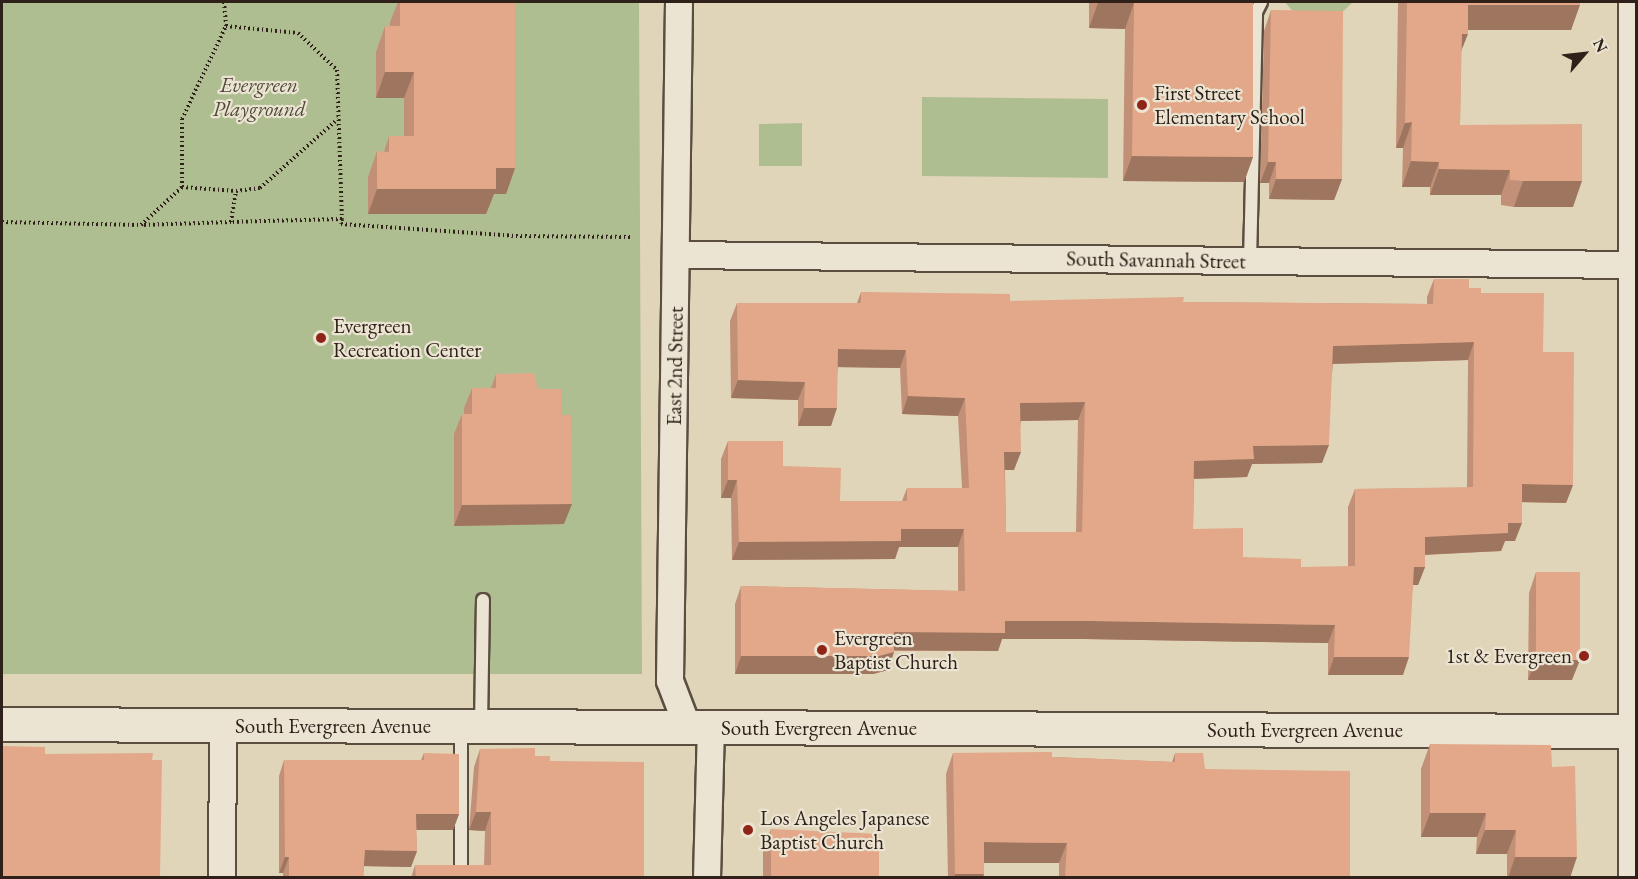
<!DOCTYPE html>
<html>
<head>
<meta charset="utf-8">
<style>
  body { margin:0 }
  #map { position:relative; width:1638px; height:879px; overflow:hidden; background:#e0d5b9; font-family:"EB Garamond",serif }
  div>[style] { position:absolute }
  .green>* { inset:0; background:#afbe91 }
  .path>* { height:4px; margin-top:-2px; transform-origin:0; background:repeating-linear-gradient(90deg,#2f2119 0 1.5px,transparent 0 4.5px) }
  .roads { filter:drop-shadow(2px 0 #5b4e41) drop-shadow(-2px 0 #5b4e41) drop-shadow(0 2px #5b4e41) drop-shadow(0 -2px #5b4e41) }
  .lane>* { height:12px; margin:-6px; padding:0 6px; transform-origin:6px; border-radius:6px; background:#ebe4d2 }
  .street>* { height:26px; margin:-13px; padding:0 13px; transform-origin:13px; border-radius:13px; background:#ebe4d2 }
  .secondary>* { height:33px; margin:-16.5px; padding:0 16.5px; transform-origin:16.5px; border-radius:16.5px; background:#ebe4d2 }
  .wall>* { inset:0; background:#c29076 }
  .shaded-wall>* { inset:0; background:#9e7660 }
  .building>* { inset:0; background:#e2a889 }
  .dots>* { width:16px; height:16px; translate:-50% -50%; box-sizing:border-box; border:3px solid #ebe4d2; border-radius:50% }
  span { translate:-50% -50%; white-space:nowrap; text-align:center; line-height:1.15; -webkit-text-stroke:4.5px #ebe4d2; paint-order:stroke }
  .park-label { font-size:21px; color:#4f4837; font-style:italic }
  .poi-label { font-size:21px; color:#2f2119 }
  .left { translate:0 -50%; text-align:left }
  .right { translate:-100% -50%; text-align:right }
  .street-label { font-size:21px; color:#2f2119 }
  .frame { position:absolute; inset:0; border:3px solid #2f2119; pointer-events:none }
  .north { position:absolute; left:1554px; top:24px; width:60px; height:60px; -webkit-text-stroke:4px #ebe4d2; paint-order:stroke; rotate:62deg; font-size:16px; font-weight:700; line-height:24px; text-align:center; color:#2f2119 }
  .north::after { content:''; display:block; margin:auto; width:21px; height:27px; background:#2f2119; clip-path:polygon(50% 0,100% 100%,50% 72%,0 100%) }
</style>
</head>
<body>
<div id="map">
  <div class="green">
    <i style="clip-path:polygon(2px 2px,639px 2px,642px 674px,2px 674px)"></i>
    <i style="clip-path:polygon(1285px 2px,1352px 2px,1352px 3px,1334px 20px,1304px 25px)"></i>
    <i style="clip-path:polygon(922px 97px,1108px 99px,1108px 178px,922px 176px)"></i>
    <i style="clip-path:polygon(802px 123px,802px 166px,759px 166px,759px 124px)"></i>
  </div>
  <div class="path">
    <i style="left:224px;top:2px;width:24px;rotate:85deg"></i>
    <i style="left:226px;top:26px;width:72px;rotate:5.6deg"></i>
    <i style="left:298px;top:33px;width:54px;rotate:43.5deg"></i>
    <i style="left:337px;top:70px;width:149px;rotate:88.1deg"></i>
    <i style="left:342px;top:219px;width:111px;rotate:178.5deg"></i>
    <i style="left:231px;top:222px;width:31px;rotate:-81deg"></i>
    <i style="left:236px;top:191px;width:24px;rotate:-7deg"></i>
    <i style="left:260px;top:188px;width:104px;rotate:-41.5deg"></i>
    <i style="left:182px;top:187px;width:68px;rotate:-90deg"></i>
    <i style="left:182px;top:119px;width:103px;rotate:-64.7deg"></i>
    <i style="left:342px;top:219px;width:5px;rotate:101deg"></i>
    <i style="left:341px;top:224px;width:175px;rotate:3.9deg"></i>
    <i style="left:516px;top:236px;width:117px;rotate:0.5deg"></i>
    <i style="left:2px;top:222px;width:139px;rotate:1.2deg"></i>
    <i style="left:231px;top:222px;width:90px;rotate:178.1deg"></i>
    <i style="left:141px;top:225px;width:56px;rotate:-42.8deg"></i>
    <i style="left:182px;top:187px;width:54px;rotate:4.2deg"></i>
  </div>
  <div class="roads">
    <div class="lane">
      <i style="left:1250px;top:261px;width:249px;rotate:-88.6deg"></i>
      <i style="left:1256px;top:12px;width:11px;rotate:-63deg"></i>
      <i style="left:481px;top:726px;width:126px;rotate:-89.1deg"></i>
      <i style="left:461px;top:728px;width:150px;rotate:90deg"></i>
    </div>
    <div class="street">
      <i style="left:679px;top:2px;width:679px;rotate:90.76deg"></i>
      <i style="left:670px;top:681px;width:50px;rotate:69deg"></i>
      <i style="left:677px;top:255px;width:958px;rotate:0.6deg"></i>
      <i style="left:222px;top:878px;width:152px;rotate:-89.6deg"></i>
      <i style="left:707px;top:878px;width:150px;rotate:-88.5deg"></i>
    </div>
    <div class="secondary">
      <i style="left:2px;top:724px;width:1634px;rotate:0.25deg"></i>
      <i style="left:1635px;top:878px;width:876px;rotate:-90deg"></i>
    </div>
  </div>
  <div class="wall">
    <i style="clip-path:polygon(398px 2px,515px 2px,515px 168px,506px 194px,494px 194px,486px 214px,368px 214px,368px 177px,377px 151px,384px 152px,389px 136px,404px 136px,404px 98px,376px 98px,376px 52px,385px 26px,390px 26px,390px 22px)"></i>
    <i style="clip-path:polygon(1089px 2px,1253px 2px,1253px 157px,1244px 182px,1123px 181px,1125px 29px,1089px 28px)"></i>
    <i style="clip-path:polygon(1398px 2px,1580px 2px,1571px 30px,1468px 30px,1461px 51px,1460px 125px,1573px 207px,1514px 207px,1501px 205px,1501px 195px,1430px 195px,1430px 187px,1402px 187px,1403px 148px,1396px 148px)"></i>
    <i style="clip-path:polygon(1271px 10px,1342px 179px,1334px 200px,1269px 199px,1269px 183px,1260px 183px,1264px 31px)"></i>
    <i style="clip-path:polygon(evenodd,1434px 279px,1469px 288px,1481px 293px,1543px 352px,1573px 485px,1566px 503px,1522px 502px,1515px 541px,1505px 541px,1501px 551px,1425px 555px,1425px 567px,1418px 585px,1413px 585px,1403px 675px,1328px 675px,1328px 643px,1084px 639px,1002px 639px,998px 651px,894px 651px,888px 670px,873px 674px,735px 674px,735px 604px,741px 586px,958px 591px,958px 547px,899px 547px,895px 559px,732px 560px,731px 498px,721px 498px,721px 459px,728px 441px,783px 466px,840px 501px,902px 501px,907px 488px,962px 488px,958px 416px,902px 414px,900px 368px,838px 367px,831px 426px,798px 426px,798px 400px,731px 398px,730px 321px,737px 303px,857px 303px,861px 292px,1010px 301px,1427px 304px,1427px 297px,1434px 279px,1468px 360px,1467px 488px,1355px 489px,1348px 507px,1348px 567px,1301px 567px,1243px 557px,1193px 529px,1194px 479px,1247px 477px,1252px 464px,1322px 463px,1333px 364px,1468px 360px,1434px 279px,1078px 420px,1076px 532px,1006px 532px,1005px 470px,1014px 470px,1021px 421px,1078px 420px)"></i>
    <i style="clip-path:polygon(496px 374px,564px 524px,454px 526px,454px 434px,462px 414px,464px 414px,464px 408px,472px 388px,491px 388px)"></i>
    <i style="clip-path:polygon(1536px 572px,1572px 680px,1528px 680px,1529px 593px)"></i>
    <i style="clip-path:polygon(1430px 744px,1552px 767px,1570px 878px,1507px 878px,1507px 854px,1476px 854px,1477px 837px,1421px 837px,1421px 769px)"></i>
    <i style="clip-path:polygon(480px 749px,535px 756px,550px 761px,644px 878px,411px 878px,415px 865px,484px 865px,485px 831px,469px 830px,474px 767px)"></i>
    <i style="clip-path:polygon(424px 753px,459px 814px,453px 830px,416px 830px,417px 851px,411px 867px,364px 866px,363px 878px,283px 878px,283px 873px,279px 873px,279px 776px,284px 760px,421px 760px)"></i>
    <i style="clip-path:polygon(953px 753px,1172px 762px,1175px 753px,1205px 769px,1350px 878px,1059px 878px,1059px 863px,984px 863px,983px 878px,948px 878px,946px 774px)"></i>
    <i style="clip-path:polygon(771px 829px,879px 878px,763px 878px,763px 849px)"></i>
  </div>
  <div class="shaded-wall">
    <i style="clip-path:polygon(1098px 3px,1134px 3px,1125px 29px,1089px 28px)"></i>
    <i style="clip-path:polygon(1468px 5px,1580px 5px,1571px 30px,1459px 30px)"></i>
    <i style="clip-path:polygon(1462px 34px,1468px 34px,1458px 59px)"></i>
    <i style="clip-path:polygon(385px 72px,414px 72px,404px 98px,376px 98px)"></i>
    <i style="clip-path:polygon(1412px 122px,1403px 148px,1396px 148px,1405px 123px)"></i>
    <i style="clip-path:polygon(1132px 156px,1253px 157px,1244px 182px,1123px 181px)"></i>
    <i style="clip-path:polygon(1411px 161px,1439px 162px,1430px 187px,1402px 187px)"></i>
    <i style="clip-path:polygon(1268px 162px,1276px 162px,1269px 183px,1260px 183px)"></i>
    <i style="clip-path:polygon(496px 168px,515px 168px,506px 194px,494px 194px,486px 214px,368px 214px,377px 189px)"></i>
    <i style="clip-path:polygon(1439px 169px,1510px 170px,1501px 195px,1430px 195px)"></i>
    <i style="clip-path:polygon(1276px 179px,1342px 179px,1334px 200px,1269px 199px)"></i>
    <i style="clip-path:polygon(1523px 181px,1582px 181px,1573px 207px,1514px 207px)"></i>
    <i style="clip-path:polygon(1474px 342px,1468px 360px,1327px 364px,1333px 346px)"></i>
    <i style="clip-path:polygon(838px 349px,906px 350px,900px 368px,831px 367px)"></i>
    <i style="clip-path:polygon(738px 380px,805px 382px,798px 400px,731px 398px)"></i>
    <i style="clip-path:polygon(908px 396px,965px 398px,958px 416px,902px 414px)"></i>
    <i style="clip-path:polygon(1085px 402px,1078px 420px,1014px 421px,1020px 403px)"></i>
    <i style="clip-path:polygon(804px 408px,837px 408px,831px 426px,798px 426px)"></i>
    <i style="clip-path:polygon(1329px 445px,1322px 463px,1252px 464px,1247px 477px,1188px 479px,1194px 461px,1253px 446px)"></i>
    <i style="clip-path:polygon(1004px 452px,1021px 452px,1014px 470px,998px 470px)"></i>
    <i style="clip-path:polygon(728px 480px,737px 480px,731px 498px,721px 498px)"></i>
    <i style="clip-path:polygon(1522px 484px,1573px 485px,1566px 503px,1516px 502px)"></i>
    <i style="clip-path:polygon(572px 504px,564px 524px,454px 526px,462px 505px)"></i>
    <i style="clip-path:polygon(1508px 523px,1522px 523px,1515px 541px,1505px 541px,1501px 551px,1418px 555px,1425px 537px)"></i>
    <i style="clip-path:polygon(901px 529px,964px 529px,958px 547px,899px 547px,895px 559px,732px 560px,739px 542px)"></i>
    <i style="clip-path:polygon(1414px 567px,1425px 567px,1418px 585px,1407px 585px)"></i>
    <i style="clip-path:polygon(1005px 621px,1091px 621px,1335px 625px,1328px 643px,1084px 639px,1002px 639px,998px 651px,888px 650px,894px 632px)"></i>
    <i style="clip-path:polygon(894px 652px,888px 670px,873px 674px,735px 674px,741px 656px)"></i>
    <i style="clip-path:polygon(1334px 657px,1409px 657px,1403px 675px,1328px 675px)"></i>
    <i style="clip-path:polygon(1536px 659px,1580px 660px,1572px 680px,1528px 680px)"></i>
    <i style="clip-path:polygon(476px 812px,491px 812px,485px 831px,469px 830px)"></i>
    <i style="clip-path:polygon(1430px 813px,1486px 813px,1477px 837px,1421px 837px)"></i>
    <i style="clip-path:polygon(416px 814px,459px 814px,453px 830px,410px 830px)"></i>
    <i style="clip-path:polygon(1485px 830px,1516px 830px,1507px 854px,1476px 854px)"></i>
    <i style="clip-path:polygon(984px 842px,1067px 843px,1059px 863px,976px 863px)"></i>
    <i style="clip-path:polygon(365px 850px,417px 851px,411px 867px,359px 866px)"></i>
    <i style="clip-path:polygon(285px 857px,289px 857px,283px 873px,279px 873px)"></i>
    <i style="clip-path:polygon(1515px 857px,1577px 857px,1570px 878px,1508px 878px)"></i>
    <i style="clip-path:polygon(955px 874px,984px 874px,983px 878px,954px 878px)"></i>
  </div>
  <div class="building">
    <i style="clip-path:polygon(400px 2px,515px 2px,515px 168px,496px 168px,496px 189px,377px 189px,377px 151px,389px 152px,389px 136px,414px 136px,414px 72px,385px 72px,385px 26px,400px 26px)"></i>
    <i style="clip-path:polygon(1098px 2px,1253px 2px,1253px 157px,1132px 156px,1134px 3px,1098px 3px)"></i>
    <i style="clip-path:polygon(1407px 2px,1580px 2px,1580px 5px,1468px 5px,1468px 34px,1462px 34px,1460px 125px,1582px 124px,1582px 181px,1523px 181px,1510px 180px,1510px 170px,1439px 169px,1439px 162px,1411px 161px,1412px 122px,1405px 123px)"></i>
    <i style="clip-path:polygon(1271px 10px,1343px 11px,1342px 179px,1276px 179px,1276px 162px,1268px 162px)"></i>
    <i style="clip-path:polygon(evenodd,1434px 279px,1469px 279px,1469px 288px,1481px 288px,1481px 293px,1544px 293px,1543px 352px,1574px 352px,1573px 485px,1522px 484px,1522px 523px,1508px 523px,1508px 533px,1425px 537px,1425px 567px,1414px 567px,1409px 657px,1334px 657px,1335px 625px,1091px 621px,1005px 621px,1005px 633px,894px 632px,894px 652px,879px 656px,741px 656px,741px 586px,965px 591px,964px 529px,901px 529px,901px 541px,739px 542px,737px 480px,728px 480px,728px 441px,783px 441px,783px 466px,841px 468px,840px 501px,907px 501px,907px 488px,969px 488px,965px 398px,908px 396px,906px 350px,838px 349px,837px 408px,804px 408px,805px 382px,738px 380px,737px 303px,861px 303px,861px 292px,1010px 294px,1010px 301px,1184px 297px,1183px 302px,1433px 304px,1434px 279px,1474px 342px,1473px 487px,1355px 489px,1355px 566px,1301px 567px,1301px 559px,1243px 557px,1243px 528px,1193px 529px,1194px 461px,1254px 459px,1253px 446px,1329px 445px,1333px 346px,1474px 342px,1434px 279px,1085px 402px,1082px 532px,1006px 532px,1004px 452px,1021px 452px,1020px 403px,1085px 402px)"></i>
    <i style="clip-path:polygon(534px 373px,538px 389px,561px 389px,561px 415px,571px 415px,572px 504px,462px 505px,462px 414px,472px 414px,472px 388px,496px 388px,496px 374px)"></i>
    <i style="clip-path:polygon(1536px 572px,1580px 572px,1580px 660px,1536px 659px)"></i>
    <i style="clip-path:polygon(1430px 744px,1551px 745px,1552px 767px,1575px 766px,1577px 857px,1515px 857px,1516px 830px,1485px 830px,1486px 813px,1430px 813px)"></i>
    <i style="clip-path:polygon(2px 746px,45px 747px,45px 754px,153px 753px,152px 760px,162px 760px,160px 878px,2px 878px)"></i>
    <i style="clip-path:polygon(535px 748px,535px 756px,550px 756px,550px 761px,644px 762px,644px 878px,416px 878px,415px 865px,491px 865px,491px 812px,476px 812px,480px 749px)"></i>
    <i style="clip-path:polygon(1052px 752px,1052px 757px,1175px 762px,1175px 753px,1203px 753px,1205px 769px,1350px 771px,1350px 878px,1065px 878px,1067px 843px,984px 842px,984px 874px,955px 874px,953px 753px)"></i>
    <i style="clip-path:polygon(424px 753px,459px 754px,459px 814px,416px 814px,417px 851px,365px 850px,363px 878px,289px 878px,289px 857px,285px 857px,284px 760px,424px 760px)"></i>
    <i style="clip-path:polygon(771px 829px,879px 834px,879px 878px,771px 878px)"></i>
  </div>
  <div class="dots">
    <i style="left:1142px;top:105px;background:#8f2418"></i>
    <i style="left:321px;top:338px;background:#8f2418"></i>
    <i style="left:822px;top:650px;background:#8f2418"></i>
    <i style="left:1584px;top:656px;background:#8f2418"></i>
    <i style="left:748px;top:830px;background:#8f2418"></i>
  </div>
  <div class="park-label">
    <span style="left:259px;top:97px">Evergreen<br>Playground</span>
  </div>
  <div class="poi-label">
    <span class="left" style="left:1154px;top:105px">First Street<br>Elementary School</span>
    <span class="left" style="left:333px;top:338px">Evergreen<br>Recreation Center</span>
    <span class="left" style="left:834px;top:650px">Evergreen<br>Baptist Church</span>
    <span class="right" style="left:1572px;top:656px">1st &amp; Evergreen</span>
    <span class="left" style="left:760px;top:830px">Los Angeles Japanese<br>Baptist Church</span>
  </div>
  <div class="street-label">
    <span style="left:1156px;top:260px;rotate:1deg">South Savannah Street</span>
    <span style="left:675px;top:366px;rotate:-89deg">East 2nd Street</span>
    <span style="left:333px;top:726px">South Evergreen Avenue</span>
    <span style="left:819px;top:728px">South Evergreen Avenue</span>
    <span style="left:1305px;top:730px">South Evergreen Avenue</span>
  </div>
  <div class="frame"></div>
  <div class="north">N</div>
</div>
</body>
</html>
